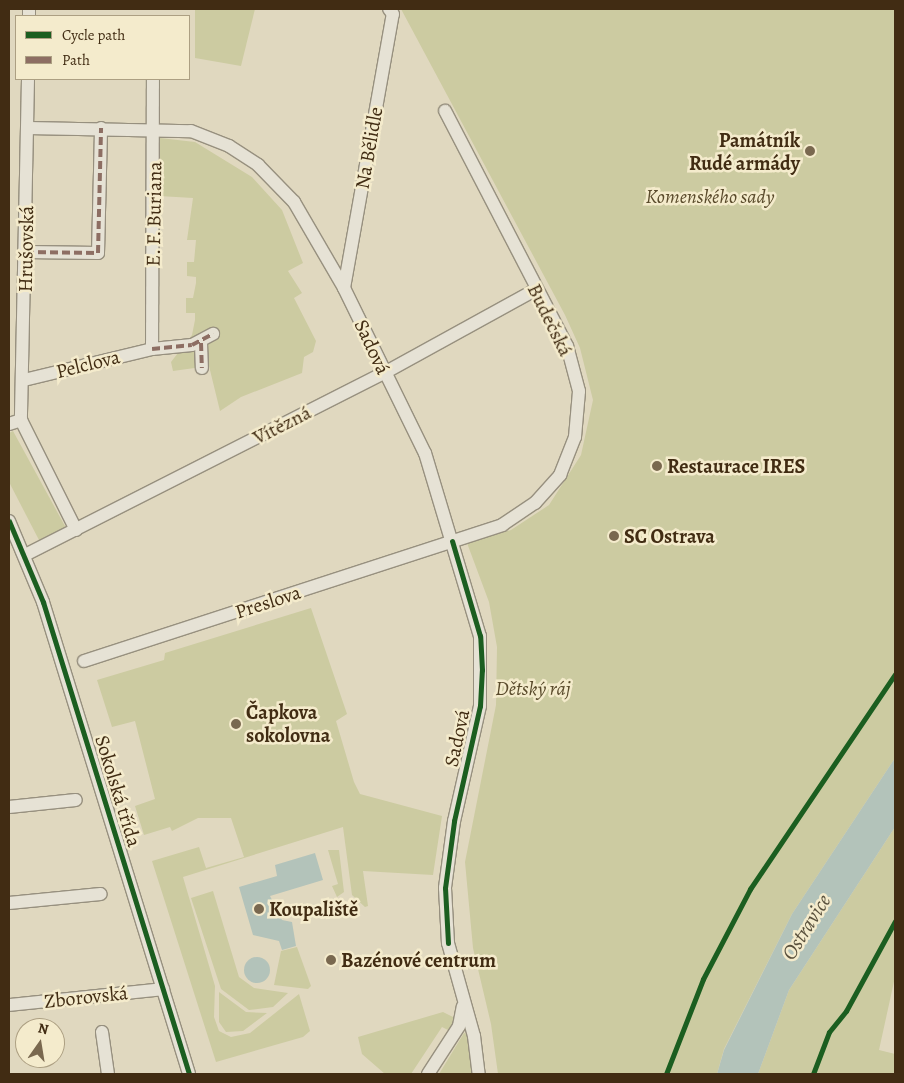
<!DOCTYPE html>
<html>
<head>
<meta charset="utf-8">
<style>
  body { margin:0 }
  #map { position:relative; width:904px; height:1083px; overflow:hidden; background:#e0d8bf; font-family:Alegreya,serif }
  div>[style] { position:absolute }
  .green>* { inset:0; background:#cccba1 }
  .water>* { inset:0; background:#b3c3ba }
  .round { border-radius:50% }
  .roads { filter:drop-shadow(1px 0 #97907f) drop-shadow(-1px 0 #97907f) drop-shadow(0 1px #97907f) drop-shadow(0 -1px #97907f) }
  .minor>* { height:12px; margin:-6px; padding:0 6px; transform-origin:6px; border-radius:6px; background:#e6e2d5 }
  .quiet>* { height:4px; margin-top:-2px; transform-origin:0; background:repeating-linear-gradient(90deg,#8d6e63 0 8px,transparent 0 12px) }
  .cycleway>* { height:5px; margin:-2.5px; padding:0 2.5px; transform-origin:2.5px; border-radius:2.5px; background:#1b5e20 }
  .dots>* { width:14px; height:14px; translate:-50% -50%; box-sizing:border-box; border:2px solid #f4ebcc; border-radius:50% }
  span { translate:-50% -50%; white-space:nowrap; text-align:center; line-height:1.15; -webkit-text-stroke:5px #f4ebcc; paint-order:stroke }
  .poi-label { font-size:20px; color:#412c13; font-weight:700 }
  .right { translate:-100% -50%; text-align:right }
  .left { translate:0 -50%; text-align:left }
  .street-label { font-size:20px; color:#412c13 }
  .park-label { font-size:20px; color:#594a2b; font-style:italic }
  .water-label { font-size:21px; color:#59503c; font-style:italic }
  .frame { position:absolute; inset:0; border:10px solid #412c13; pointer-events:none }
  .legend { position:absolute; left:15px; top:15px; width:175px; height:65px; box-sizing:border-box; background:#f4ebcc; border:1px solid #ac9f82; margin:0; padding:6px 9px; list-style:none; font-size:15px; color:#412c13 }
  .legend li { display:flex; align-items:center; gap:10px; height:25px }
  .legend b { width:25px; border:1px solid #ac9f82 }
  .north { position:absolute; left:15px; top:1018px; width:50px; height:50px; box-sizing:border-box; background:#f4ebcc; border:1px solid #ac9f82; border-radius:50%; rotate:13deg; font-size:14px; font-weight:700; line-height:20px; text-align:center; color:#412c13 }
  .north::after { content:''; display:block; margin:auto; width:18px; height:22px; background:#79684f; clip-path:polygon(50% 0,100% 100%,50% 72%,0 100%) }
</style>
</head>
<body>
<div id="map">
  <div class="green">
    <i style="clip-path:polygon(195px 9px,255px 9px,241px 66px,195px 58px)"></i>
    <i style="clip-path:polygon(401px 9px,895px 9px,895px 758px,792px 914px,724px 1049px,717px 1074px,498px 1074px,491px 1024px,473px 948px,465px 862px,496px 705px,497px 647px,489px 602px,467px 543px,511px 530px,549px 505px,581px 455px,593px 400px,580px 348px,565px 315px)"></i>
    <i style="clip-path:polygon(160px 138px,195px 142px,252px 177px,282px 210px,303px 263px,288px 271px,302px 293px,294px 298px,316px 341px,313px 352px,304px 357px,302px 373px,241px 397px,220px 411px,209px 366px,173px 371px,171px 362px,192px 335px,195px 320px,195px 313px,186px 313px,186px 298px,193px 298px,196px 283px,196px 277px,187px 276px,187px 262px,194px 262px,196px 240px,187px 240px,193px 198px,159px 196px)"></i>
    <i style="clip-path:polygon(13px 431px,66px 528px,40px 542px,9px 482px,9px 433px)"></i>
    <i style="clip-path:polygon(311px 608px,347px 714px,336px 721px,354px 782px,360px 794px,442px 816px,433px 875px,363px 871px,368px 906px,365px 907px,352px 895px,343px 827px,183px 877px,215px 986px,214px 1017px,219px 1031px,231px 1037px,250px 1033px,299px 994px,310px 1031px,303px 1037px,216px 1062px,152px 861px,199px 847px,206px 868px,244px 857px,231px 818px,198px 818px,172px 831px,170px 827px,144px 835px,135px 806px,155px 799px,135px 721px,112px 727px,97px 680px,164px 660px,165px 653px)"></i>
    <i style="clip-path:polygon(895px 827px,895px 977px,879px 1050px,895px 1054px,895px 1074px,758px 1074px,789px 990px)"></i>
    <i style="clip-path:polygon(328px 850px,339px 850px,344px 892px,337px 897px,332px 886px,338px 884px)"></i>
    <i style="clip-path:polygon(213px 891px,239px 977px,254px 988px,288px 993px,273px 1007px,249px 1010px,221px 989px,191px 898px)"></i>
    <i style="clip-path:polygon(297px 947px,311px 986px,308px 989px,274px 985px,281px 951px)"></i>
    <i style="clip-path:polygon(219px 992px,246px 1012px,267px 1013px,243px 1031px,226px 1032px,219px 1022px)"></i>
    <i style="clip-path:polygon(443px 1012px,455px 1018px,450px 1031px,442px 1027px,411px 1074px,385px 1074px,362px 1054px,358px 1037px)"></i>
    <i style="clip-path:polygon(464px 1033px,469px 1034px,474px 1074px,439px 1074px)"></i>
  </div>
  <div class="water">
    <i style="clip-path:polygon(895px 758px,895px 827px,789px 990px,758px 1074px,717px 1074px,724px 1050px,792px 914px)"></i>
    <i style="clip-path:polygon(315px 853px,323px 880px,270px 896px,282px 920px,292px 922px,296px 946px,282px 950px,279px 941px,253px 935px,239px 887px,277px 876px,275px 865px)"></i>
    <i class="round" style="left:244px;top:957px;width:26px;height:26px"></i>
  </div>
  <div class="roads">
    <div class="minor">
      <i style="left:29px;top:16px;width:7px;rotate:-90deg"></i>
      <i style="left:28px;top:79px;width:341px;rotate:91.2deg"></i>
      <i style="left:21px;top:420px;width:123px;rotate:63.4deg"></i>
      <i style="left:28px;top:128px;width:163px;rotate:1.1deg"></i>
      <i style="left:191px;top:131px;width:41px;rotate:21.5deg"></i>
      <i style="left:229px;top:146px;width:35px;rotate:33deg"></i>
      <i style="left:258px;top:165px;width:52px;rotate:45.8deg"></i>
      <i style="left:294px;top:202px;width:99px;rotate:59.8deg"></i>
      <i style="left:344px;top:288px;width:184px;rotate:63.9deg"></i>
      <i style="left:425px;top:453px;width:191px;rotate:73.3deg"></i>
      <i style="left:480px;top:636px;width:70px;rotate:90deg"></i>
      <i style="left:480px;top:706px;width:118px;rotate:102.7deg"></i>
      <i style="left:454px;top:821px;width:68px;rotate:97.7deg"></i>
      <i style="left:445px;top:888px;width:55px;rotate:86.9deg"></i>
      <i style="left:448px;top:943px;width:97px;rotate:74.4deg"></i>
      <i style="left:474px;top:1036px;width:38px;rotate:83deg"></i>
      <i style="left:26px;top:252px;width:72px;rotate:0.8deg"></i>
      <i style="left:98px;top:253px;width:125px;rotate:-88.6deg"></i>
      <i style="left:344px;top:288px;width:278px;rotate:-79.9deg"></i>
      <i style="left:393px;top:14px;width:6px;rotate:-129deg"></i>
      <i style="left:201px;top:343px;width:25px;rotate:88deg"></i>
      <i style="left:152px;top:349px;width:270px;rotate:-89.8deg"></i>
      <i style="left:24px;top:380px;width:132px;rotate:-13.6deg"></i>
      <i style="left:152px;top:349px;width:40px;rotate:-5.7deg"></i>
      <i style="left:192px;top:345px;width:24px;rotate:-28deg"></i>
      <i style="left:9px;top:424px;width:13px;rotate:-18deg"></i>
      <i style="left:9px;top:521px;width:88px;rotate:67.2deg"></i>
      <i style="left:43px;top:602px;width:494px;rotate:72.8deg"></i>
      <i style="left:25px;top:555px;width:402px;rotate:-26.9deg"></i>
      <i style="left:384px;top:373px;width:172px;rotate:-28.8deg"></i>
      <i style="left:84px;top:661px;width:440px;rotate:-18deg"></i>
      <i style="left:502px;top:525px;width:40px;rotate:-34deg"></i>
      <i style="left:535px;top:503px;width:38px;rotate:-48deg"></i>
      <i style="left:560px;top:475px;width:41px;rotate:-68.5deg"></i>
      <i style="left:575px;top:437px;width:46px;rotate:-85deg"></i>
      <i style="left:579px;top:391px;width:47px;rotate:-104.9deg"></i>
      <i style="left:567px;top:346px;width:265px;rotate:-117.4deg"></i>
      <i style="left:9px;top:807px;width:67px;rotate:-6deg"></i>
      <i style="left:9px;top:903px;width:92px;rotate:-5.6deg"></i>
      <i style="left:9px;top:1005px;width:155px;rotate:-5.9deg"></i>
      <i style="left:102px;top:1032px;width:42px;rotate:81.9deg"></i>
      <i style="left:428px;top:1074px;width:57px;rotate:-57.1deg"></i>
      <i style="left:459px;top:1026px;width:20px;rotate:-79deg"></i>
    </div>
  </div>
  <div class="quiet">
    <i style="left:26px;top:252px;width:72px;rotate:0.8deg"></i>
    <i style="left:98px;top:253px;width:125px;rotate:-88.6deg"></i>
    <i style="left:201px;top:343px;width:25px;rotate:88deg"></i>
    <i style="left:152px;top:349px;width:40px;rotate:-5.7deg"></i>
    <i style="left:192px;top:345px;width:24px;rotate:-28deg"></i>
  </div>
  <div class="cycleway">
    <i style="left:9px;top:521px;width:88px;rotate:67.2deg"></i>
    <i style="left:43px;top:602px;width:494px;rotate:72.8deg"></i>
    <i style="left:448px;top:943px;width:55px;rotate:-93.1deg"></i>
    <i style="left:445px;top:888px;width:68px;rotate:-82.3deg"></i>
    <i style="left:454px;top:821px;width:118px;rotate:-77.3deg"></i>
    <i style="left:480px;top:706px;width:36px;rotate:-87deg"></i>
    <i style="left:482px;top:670px;width:34px;rotate:-93deg"></i>
    <i style="left:480px;top:636px;width:99px;rotate:-106.4deg"></i>
    <i style="left:666px;top:1074px;width:102px;rotate:-68.7deg"></i>
    <i style="left:703px;top:979px;width:102px;rotate:-62.4deg"></i>
    <i style="left:750px;top:889px;width:259px;rotate:-56deg"></i>
    <i style="left:813px;top:1074px;width:45px;rotate:-69.1deg"></i>
    <i style="left:829px;top:1032px;width:27px;rotate:-51deg"></i>
    <i style="left:846px;top:1011px;width:102px;rotate:-61.4deg"></i>
  </div>
  <div class="dots">
    <i style="left:810px;top:151px;background:#79684f"></i>
    <i style="left:657px;top:466px;background:#79684f"></i>
    <i style="left:614px;top:536px;background:#79684f"></i>
    <i style="left:236px;top:724px;background:#79684f"></i>
    <i style="left:259px;top:909px;background:#79684f"></i>
    <i style="left:331px;top:960px;background:#79684f"></i>
  </div>
  <div class="poi-label">
    <span class="right" style="left:800px;top:152px">Památník<br>Rudé armády</span>
    <span class="left" style="left:667px;top:466px">Restaurace IRES</span>
    <span class="left" style="left:624px;top:536px">SC Ostrava</span>
    <span class="left" style="left:246px;top:724px">Čapkova<br>sokolovna</span>
    <span class="left" style="left:269px;top:909px">Koupaliště</span>
    <span class="left" style="left:341px;top:960px">Bazénové centrum</span>
  </div>
  <div class="street-label">
    <span style="left:369px;top:148px;rotate:-80deg">Na Bělidle</span>
    <span style="left:154px;top:214px;rotate:-89deg">E. F. Buriana</span>
    <span style="left:26px;top:249px;rotate:-89deg">Hrušovská</span>
    <span style="left:550px;top:320px;rotate:64deg">Budečská</span>
    <span style="left:372px;top:347px;rotate:65deg">Sadová</span>
    <span style="left:88px;top:364px;rotate:-14deg">Pelclova</span>
    <span style="left:282px;top:425px;rotate:-27deg">Vítězná</span>
    <span style="left:268px;top:602px;rotate:-18deg">Preslova</span>
    <span style="left:457px;top:738px;rotate:-78deg">Sadová</span>
    <span style="left:118px;top:791px;rotate:73deg">Sokolská třída</span>
    <span style="left:86px;top:997px;rotate:-6deg">Zborovská</span>
  </div>
  <div class="park-label">
    <span style="left:710px;top:196px">Komenského sady</span>
    <span style="left:533px;top:688px">Dětský ráj</span>
  </div>
  <div class="water-label">
    <span style="left:806px;top:927px;rotate:-58deg">Ostravice</span>
  </div>
  <div class="frame"></div>
  <ul class="legend">
  <li><b style="height:6px;background:#1b5e20"></b>Cycle path</li>
  <li><b style="height:6px;background:#8d6e63"></b>Path</li>
  </ul>
  <div class="north">N</div>
</div>
</body>
</html>
